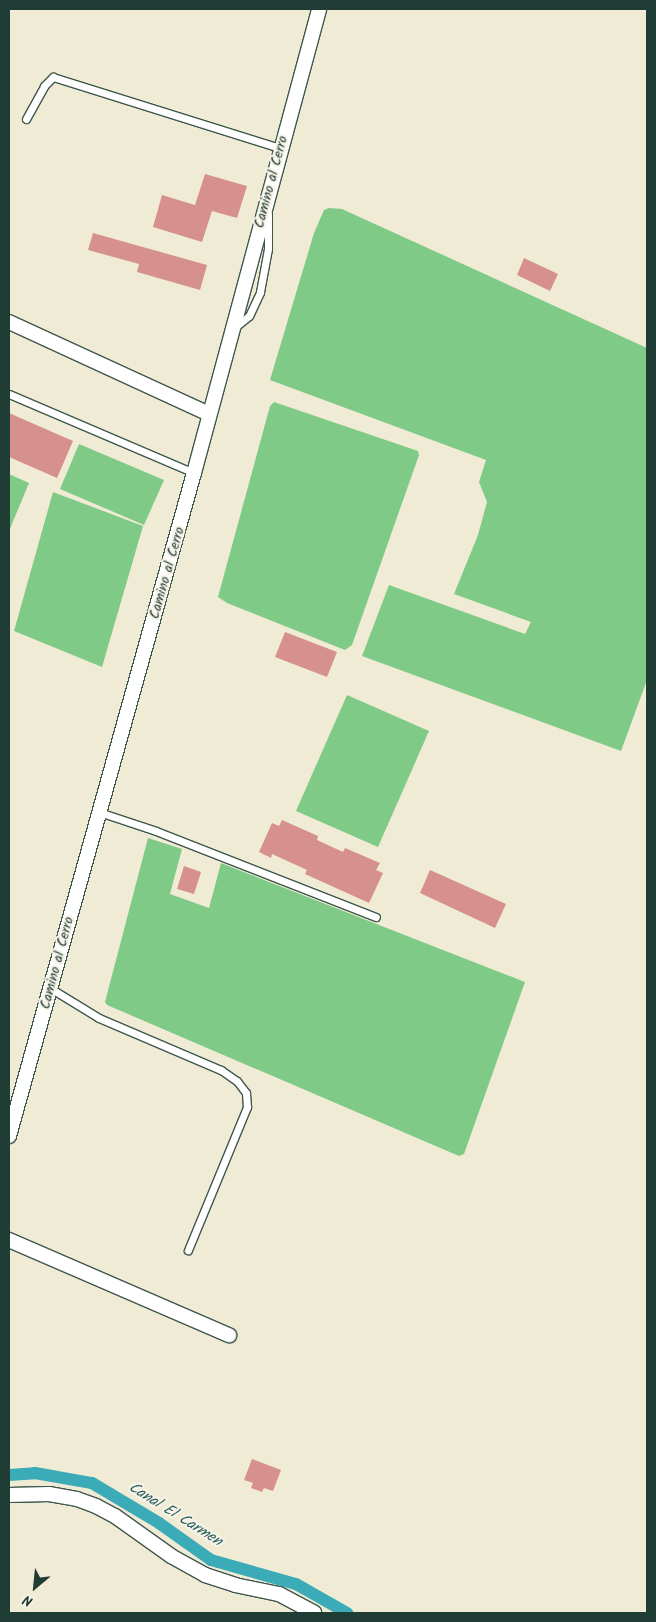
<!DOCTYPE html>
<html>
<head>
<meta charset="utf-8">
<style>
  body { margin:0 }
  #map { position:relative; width:656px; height:1622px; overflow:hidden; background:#f0ebd5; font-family:Kalam,sans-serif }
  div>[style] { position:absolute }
  .green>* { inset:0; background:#80ca87 }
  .canal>* { height:12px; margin:-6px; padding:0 6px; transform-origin:6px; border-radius:6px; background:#3babb7 }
  .building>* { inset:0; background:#d7918d }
  .roads { filter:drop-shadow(1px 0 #3e574c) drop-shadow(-1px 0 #3e574c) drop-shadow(0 1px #3e574c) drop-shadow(0 -1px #3e574c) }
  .lane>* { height:7px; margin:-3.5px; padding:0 3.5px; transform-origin:3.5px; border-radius:3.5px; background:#fff }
  .street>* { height:14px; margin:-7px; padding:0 7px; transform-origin:7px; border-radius:7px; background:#fff }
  span { translate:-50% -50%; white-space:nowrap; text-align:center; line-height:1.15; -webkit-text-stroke:4.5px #f7f3e8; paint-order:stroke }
  .street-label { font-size:14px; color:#1f3d34 }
  .water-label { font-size:15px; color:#275e5b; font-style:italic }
  .frame { position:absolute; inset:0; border:10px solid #1f3d34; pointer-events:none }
  .north { position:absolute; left:10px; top:1562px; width:50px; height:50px; -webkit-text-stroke:4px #f7f3e8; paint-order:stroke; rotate:208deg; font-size:14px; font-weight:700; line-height:20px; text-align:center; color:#1f3d34 }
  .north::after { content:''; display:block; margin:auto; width:18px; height:22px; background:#1f3d34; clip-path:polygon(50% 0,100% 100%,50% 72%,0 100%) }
</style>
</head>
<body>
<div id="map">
  <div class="green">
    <i style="clip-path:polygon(329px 208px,342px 209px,647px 348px,647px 680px,621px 751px,362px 656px,389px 585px,525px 634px,531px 622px,454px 594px,478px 535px,487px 502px,479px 482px,486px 460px,270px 380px,314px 233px,324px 210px)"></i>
    <i style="clip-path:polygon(274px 402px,418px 451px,419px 455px,352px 645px,345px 650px,227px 603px,218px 597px,270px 406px)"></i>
    <i style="clip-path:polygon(79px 444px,164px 480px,144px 525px,60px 489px)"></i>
    <i style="clip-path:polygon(9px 474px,29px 483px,9px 531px)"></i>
    <i style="clip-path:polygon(53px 492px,143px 526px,102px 667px,14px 631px)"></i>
    <i style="clip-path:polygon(347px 695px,429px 731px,378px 847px,296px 811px)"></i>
    <i style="clip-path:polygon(148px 838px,182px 849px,170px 894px,209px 908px,221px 863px,525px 982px,464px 1154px,459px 1156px,107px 1005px,105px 1002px)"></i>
  </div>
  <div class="canal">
    <i style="left:9px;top:1475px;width:26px;rotate:-4deg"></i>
    <i style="left:35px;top:1473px;width:58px;rotate:10deg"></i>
    <i style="left:92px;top:1483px;width:78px;rotate:30.8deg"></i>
    <i style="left:159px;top:1523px;width:64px;rotate:35.4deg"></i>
    <i style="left:211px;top:1560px;width:88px;rotate:15.8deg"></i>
    <i style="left:296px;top:1584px;width:59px;rotate:29.6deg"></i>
  </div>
  <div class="building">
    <i style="clip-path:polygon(205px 174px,247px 186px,237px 218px,212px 211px,202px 242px,153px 227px,162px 195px,195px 205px)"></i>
    <i style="clip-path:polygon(93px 233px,207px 265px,200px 290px,137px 272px,139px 264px,88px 250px)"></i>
    <i style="clip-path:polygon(524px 258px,558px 274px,550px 291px,517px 275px)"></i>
    <i style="clip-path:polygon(9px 413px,73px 441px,57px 478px,9px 457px)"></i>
    <i style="clip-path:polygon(285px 632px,337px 652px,327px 677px,275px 657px)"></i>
    <i style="clip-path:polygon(282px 820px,318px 836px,317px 840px,343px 852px,345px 848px,380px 863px,376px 870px,383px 873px,369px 903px,305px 874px,307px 870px,272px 854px,271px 858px,259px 852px,272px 823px,279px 826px)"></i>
    <i style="clip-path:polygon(184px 866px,201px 872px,194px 894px,177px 889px)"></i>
    <i style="clip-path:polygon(430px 870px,506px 904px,495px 928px,420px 893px)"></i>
    <i style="clip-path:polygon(252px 1459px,281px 1470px,273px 1491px,264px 1488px,262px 1492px,251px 1488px,253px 1483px,244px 1480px)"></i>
  </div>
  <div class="roads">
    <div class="lane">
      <i style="left:26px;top:119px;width:38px;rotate:-61deg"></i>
      <i style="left:44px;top:86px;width:13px;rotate:-45deg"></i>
      <i style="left:53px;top:77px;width:238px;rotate:17.4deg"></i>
      <i style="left:234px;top:328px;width:19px;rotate:-39deg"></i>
      <i style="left:249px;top:316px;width:26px;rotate:-65deg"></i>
      <i style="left:260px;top:292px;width:44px;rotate:-79.5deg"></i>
      <i style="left:268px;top:249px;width:35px;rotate:-90deg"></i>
      <i style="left:9px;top:394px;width:201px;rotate:23.1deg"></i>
      <i style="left:99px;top:812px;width:60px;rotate:18.4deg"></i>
      <i style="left:156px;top:831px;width:236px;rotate:21.4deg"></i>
      <i style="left:50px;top:988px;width:57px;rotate:31.5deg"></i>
      <i style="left:99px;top:1018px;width:133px;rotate:23.1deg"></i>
      <i style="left:221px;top:1070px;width:19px;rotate:35deg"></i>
      <i style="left:237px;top:1081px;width:15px;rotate:53deg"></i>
      <i style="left:246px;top:1093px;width:14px;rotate:86deg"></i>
      <i style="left:247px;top:1107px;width:155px;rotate:112.4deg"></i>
    </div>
    <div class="street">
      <i style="left:9px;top:322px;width:220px;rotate:24.7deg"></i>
      <i style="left:9px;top:1136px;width:688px;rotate:-74.41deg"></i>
      <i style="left:194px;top:473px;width:481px;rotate:-74.9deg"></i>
      <i style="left:9px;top:1240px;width:240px;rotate:23.4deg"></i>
      <i style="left:9px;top:1495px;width:40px;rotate:-1.4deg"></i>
      <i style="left:49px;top:1494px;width:28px;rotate:10deg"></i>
      <i style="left:77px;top:1499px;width:20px;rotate:20deg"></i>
      <i style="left:96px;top:1506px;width:21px;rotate:28deg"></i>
      <i style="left:115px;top:1516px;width:69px;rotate:35.5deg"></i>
      <i style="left:171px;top:1556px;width:39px;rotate:29deg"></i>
      <i style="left:205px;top:1575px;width:32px;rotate:18deg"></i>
      <i style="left:235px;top:1585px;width:45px;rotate:11.6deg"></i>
      <i style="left:279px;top:1594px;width:40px;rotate:28deg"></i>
    </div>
  </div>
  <div class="street-label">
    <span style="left:271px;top:182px;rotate:-75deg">Camino al Cerro</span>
    <span style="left:167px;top:573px;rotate:-74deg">Camino al Cerro</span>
    <span style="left:57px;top:963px;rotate:-75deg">Camino al Cerro</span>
  </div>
  <div class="water-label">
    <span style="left:175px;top:1515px;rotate:32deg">Canal El Carmen</span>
  </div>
  <div class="frame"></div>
  <div class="north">N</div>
</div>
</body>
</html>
